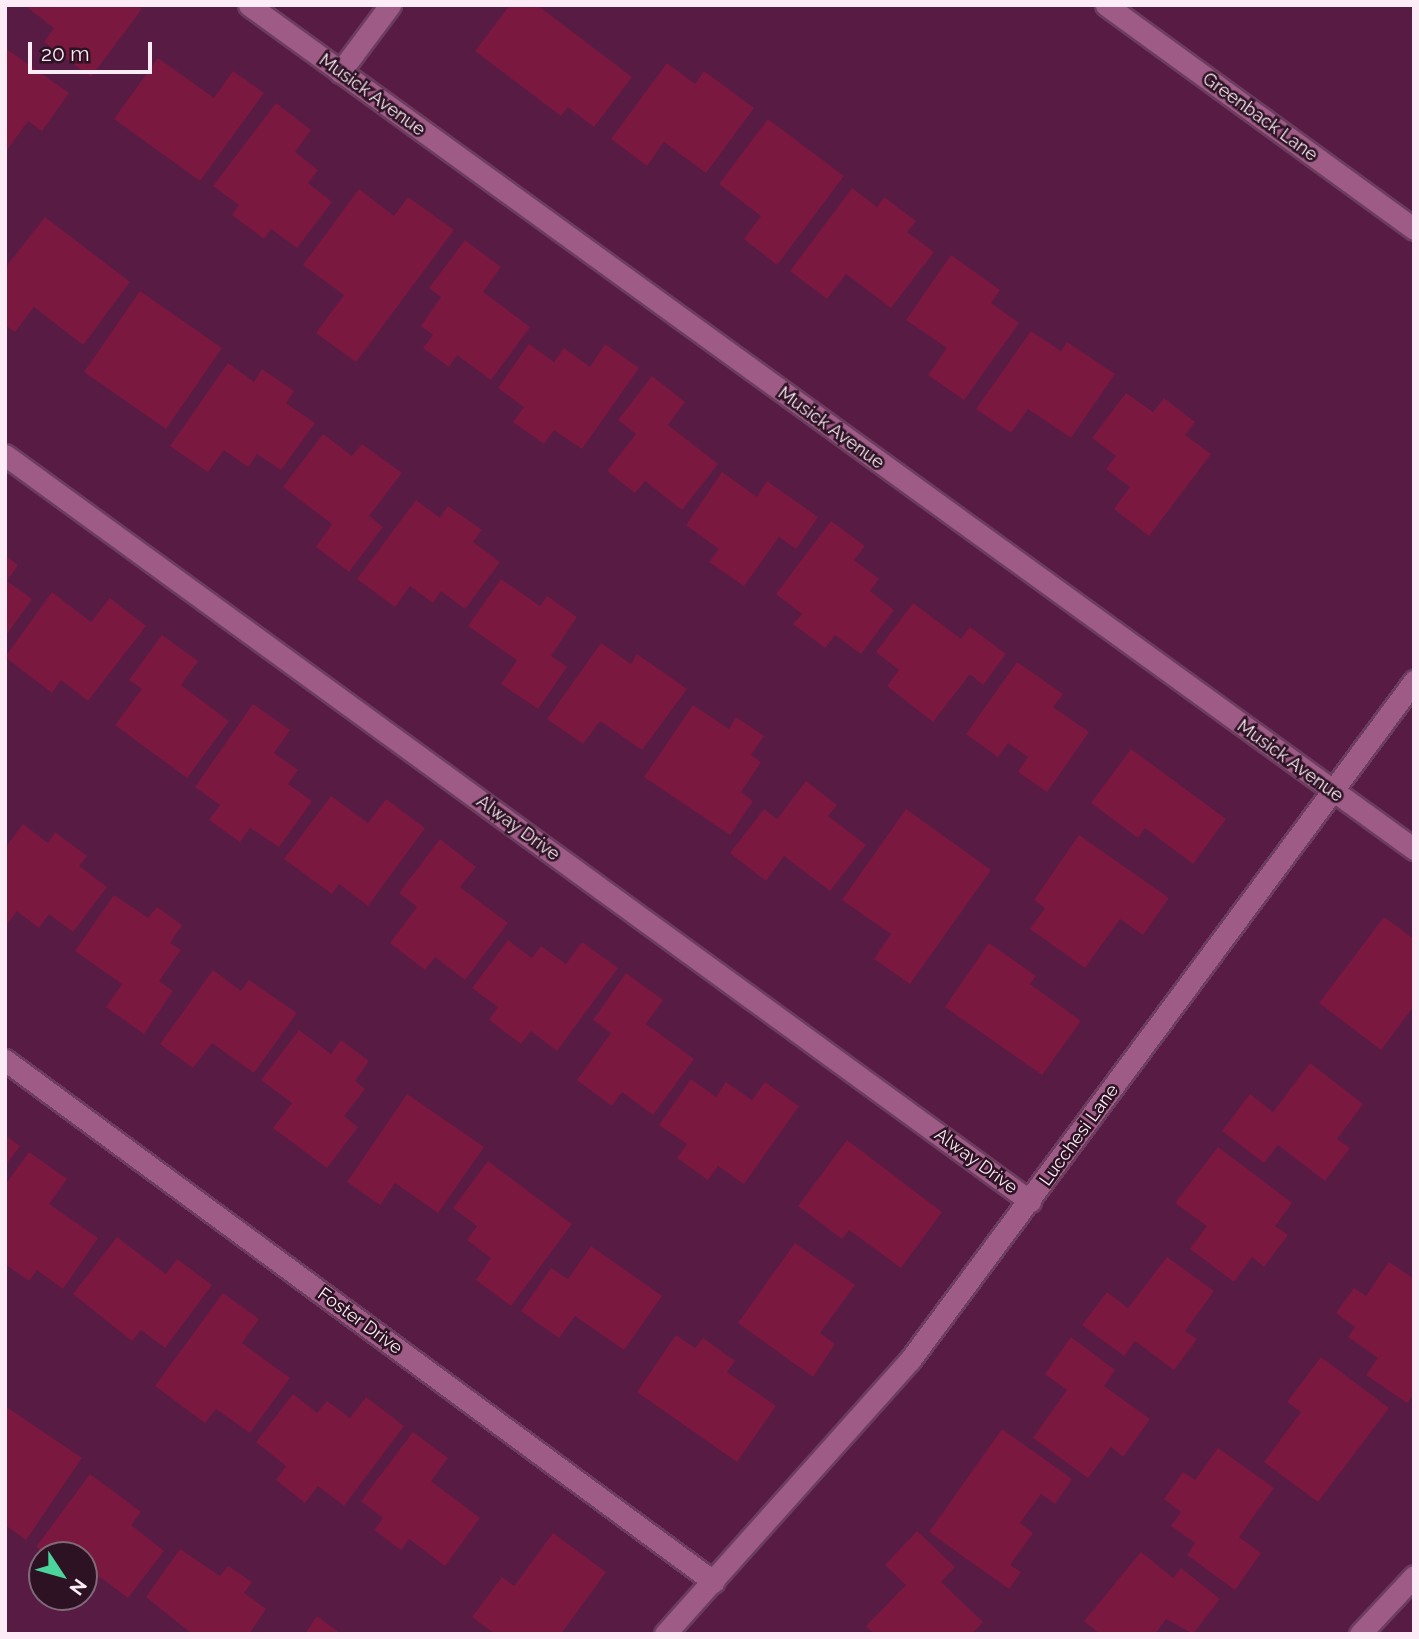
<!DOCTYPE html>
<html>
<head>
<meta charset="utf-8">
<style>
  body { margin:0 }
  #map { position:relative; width:1419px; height:1639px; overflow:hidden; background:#571b44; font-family:Raleway,sans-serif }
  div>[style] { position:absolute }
  .building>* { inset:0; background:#7b183f }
  .roads { filter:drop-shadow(2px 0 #6c3d5f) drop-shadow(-2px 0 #6c3d5f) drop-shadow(0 2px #6c3d5f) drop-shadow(0 -2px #6c3d5f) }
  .minor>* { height:21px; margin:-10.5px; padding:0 10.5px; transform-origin:10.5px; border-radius:10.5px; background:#9e5b85 }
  span { translate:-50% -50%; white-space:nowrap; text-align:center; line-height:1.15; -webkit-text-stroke:5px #2d1224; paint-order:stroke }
  .street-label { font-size:18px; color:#fcecf5 }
  .frame { position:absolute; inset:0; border:7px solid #fcecf5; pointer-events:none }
  .north { position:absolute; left:28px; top:1541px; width:70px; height:70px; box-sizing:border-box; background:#2d1224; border:2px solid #806978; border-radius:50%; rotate:126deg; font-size:19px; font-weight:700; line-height:28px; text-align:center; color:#fcecf5 }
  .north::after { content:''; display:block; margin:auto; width:24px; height:32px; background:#4bd49b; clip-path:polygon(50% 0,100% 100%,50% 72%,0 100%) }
  .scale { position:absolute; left:28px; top:42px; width:124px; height:32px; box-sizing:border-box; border:4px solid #fcecf5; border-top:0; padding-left:9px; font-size:21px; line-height:24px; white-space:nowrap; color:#fcecf5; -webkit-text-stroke:5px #2d1224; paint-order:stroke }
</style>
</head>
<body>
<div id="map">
  <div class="building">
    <i style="clip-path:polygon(24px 5px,136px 5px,142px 9px,91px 77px,44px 42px,54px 28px)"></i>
    <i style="clip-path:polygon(510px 5px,537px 5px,632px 77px,594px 127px,568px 107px,561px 116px,475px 51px)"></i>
    <i style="clip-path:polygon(5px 48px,69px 93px,42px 131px,28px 121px,5px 153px)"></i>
    <i style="clip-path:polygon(158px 58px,214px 98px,233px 71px,264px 93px,200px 181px,114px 119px)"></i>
    <i style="clip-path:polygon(667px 63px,695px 84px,704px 71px,754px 108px,706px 173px,664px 142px,647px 166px,611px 139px)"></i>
    <i style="clip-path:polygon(276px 103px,311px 130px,295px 152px,318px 170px,308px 183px,332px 202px,297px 248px,271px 229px,264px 239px,232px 215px,239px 205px,213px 186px)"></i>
    <i style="clip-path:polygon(768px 119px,844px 176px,777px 265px,744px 239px,761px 216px,719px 184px)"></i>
    <i style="clip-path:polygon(852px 188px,877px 207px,884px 197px,916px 221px,907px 232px,934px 252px,891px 308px,846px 274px,827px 299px,790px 271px)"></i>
    <i style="clip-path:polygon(359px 189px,394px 216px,408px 197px,454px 230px,356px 362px,316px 333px,344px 295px,303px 265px)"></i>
    <i style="clip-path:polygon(45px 217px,130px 282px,83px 345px,34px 307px,15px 332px,5px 325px,5px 268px)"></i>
    <i style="clip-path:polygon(465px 240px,501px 267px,483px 292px,530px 327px,491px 380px,457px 355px,449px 367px,423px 348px,433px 335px,421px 326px,441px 297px,429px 288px)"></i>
    <i style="clip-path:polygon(951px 255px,1000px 290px,991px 303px,1019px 323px,964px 400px,928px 375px,947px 348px,906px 320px)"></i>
    <i style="clip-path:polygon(140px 291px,222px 348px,166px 429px,84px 372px)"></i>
    <i style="clip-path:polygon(1031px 331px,1061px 351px,1067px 342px,1115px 374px,1071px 438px,1028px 409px,1011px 433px,976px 409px)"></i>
    <i style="clip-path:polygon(529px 344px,554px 362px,564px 348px,590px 367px,605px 344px,639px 368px,582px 449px,554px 430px,544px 444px,513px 422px,524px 407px,498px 388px)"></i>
    <i style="clip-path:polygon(228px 363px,254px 382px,262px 369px,294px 391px,286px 403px,315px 423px,281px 470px,257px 454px,248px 467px,224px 450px,208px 472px,170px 446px)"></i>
    <i style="clip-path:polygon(652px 376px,685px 402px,668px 425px,718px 464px,682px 510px,645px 481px,635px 493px,607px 471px,636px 434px,618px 420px)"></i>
    <i style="clip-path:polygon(1126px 393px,1153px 412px,1164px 398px,1195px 422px,1185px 435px,1211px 454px,1149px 536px,1114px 509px,1130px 487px,1106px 469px,1116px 456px,1092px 438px)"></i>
    <i style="clip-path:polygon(323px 434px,352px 456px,362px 444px,402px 473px,369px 516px,383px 527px,349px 572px,316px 547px,332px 524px,283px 487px)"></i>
    <i style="clip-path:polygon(722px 472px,757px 497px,767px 481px,818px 517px,796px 549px,779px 537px,744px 586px,709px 562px,719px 549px,686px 525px)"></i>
    <i style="clip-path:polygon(416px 500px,440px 518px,448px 506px,482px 530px,473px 542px,500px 562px,465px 609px,441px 591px,433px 603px,410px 586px,395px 607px,357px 579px)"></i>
    <i style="clip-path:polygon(831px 521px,865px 546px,854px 560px,879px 579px,870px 591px,894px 610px,861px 654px,835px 635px,825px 648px,793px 624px,802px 614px,776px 594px)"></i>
    <i style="clip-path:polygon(5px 555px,18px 565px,7px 581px,32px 599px,5px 637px)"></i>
    <i style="clip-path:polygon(501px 579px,540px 606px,547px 596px,577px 617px,551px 656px,567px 667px,538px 709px,501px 684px,517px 660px,468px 626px)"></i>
    <i style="clip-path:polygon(52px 592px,91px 622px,110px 598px,146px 626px,88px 701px,61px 680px,52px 693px,5px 657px)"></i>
    <i style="clip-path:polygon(913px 603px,961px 639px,970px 627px,1006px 654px,983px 685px,970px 674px,933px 722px,887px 686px,899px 670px,876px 652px)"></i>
    <i style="clip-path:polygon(162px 635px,198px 661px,181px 685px,229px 721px,187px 778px,115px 725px,142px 689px,129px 680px)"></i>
    <i style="clip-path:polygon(601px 643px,631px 664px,637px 654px,687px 689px,642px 750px,600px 721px,583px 744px,547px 719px)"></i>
    <i style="clip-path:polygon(1017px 662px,1063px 694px,1053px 707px,1089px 732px,1047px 792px,1018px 772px,1028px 757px,1008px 743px,998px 757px,966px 734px)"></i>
    <i style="clip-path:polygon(253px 704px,290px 730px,274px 753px,298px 770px,288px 784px,312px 801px,279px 847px,250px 828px,240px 842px,209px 820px,220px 805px,195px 787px)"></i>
    <i style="clip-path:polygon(693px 705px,729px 729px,736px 717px,764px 736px,751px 755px,761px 762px,741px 792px,753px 801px,730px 835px,644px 777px)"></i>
    <i style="clip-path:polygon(1131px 749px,1226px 819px,1193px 864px,1145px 828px,1138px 838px,1091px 803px)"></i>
    <i style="clip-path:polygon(806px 781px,837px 805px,828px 816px,866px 845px,830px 891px,784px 856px,766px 881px,730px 853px,764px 809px,777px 819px)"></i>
    <i style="clip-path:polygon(331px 796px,368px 823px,386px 799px,425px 828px,368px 906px,339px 884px,332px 894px,284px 859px)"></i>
    <i style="clip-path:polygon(906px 809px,991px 870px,910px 984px,874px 959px,891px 934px,842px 900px)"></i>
    <i style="clip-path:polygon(23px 824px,48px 843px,55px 832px,87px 856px,79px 866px,107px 887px,73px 932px,49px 914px,39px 928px,17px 911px,5px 927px,5px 848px)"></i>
    <i style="clip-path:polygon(1079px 835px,1169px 898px,1143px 935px,1120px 919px,1085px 968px,1030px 929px,1045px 908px,1034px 900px)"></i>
    <i style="clip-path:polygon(440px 839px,476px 867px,460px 887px,508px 923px,465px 980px,435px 957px,425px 970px,390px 943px,417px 907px,399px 893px)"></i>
    <i style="clip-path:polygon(114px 895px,148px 918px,157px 907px,182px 925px,170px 943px,181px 950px,159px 981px,173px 991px,144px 1034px,106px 1007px,122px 984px,75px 951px)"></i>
    <i style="clip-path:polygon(1384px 917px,1414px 939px,1414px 1006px,1381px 1050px,1319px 1003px)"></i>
    <i style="clip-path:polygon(508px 940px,532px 958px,541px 946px,566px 964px,582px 942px,618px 968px,557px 1051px,531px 1031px,521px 1044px,489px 1020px,498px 1007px,472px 988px)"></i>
    <i style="clip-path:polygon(989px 943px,1036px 976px,1030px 984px,1081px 1021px,1042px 1075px,945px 1007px)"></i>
    <i style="clip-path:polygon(213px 970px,241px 991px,249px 980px,297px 1013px,254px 1073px,212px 1043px,193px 1068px,160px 1044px)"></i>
    <i style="clip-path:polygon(626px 973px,663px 1000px,646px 1024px,694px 1059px,653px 1115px,622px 1092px,612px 1106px,577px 1080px,611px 1033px,593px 1020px)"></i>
    <i style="clip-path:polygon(299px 1030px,331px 1054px,341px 1040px,369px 1061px,355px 1081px,365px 1089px,344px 1116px,358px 1127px,327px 1168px,273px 1128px,292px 1103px,261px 1080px)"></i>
    <i style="clip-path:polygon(1310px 1063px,1363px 1104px,1337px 1139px,1350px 1148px,1325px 1181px,1278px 1145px,1264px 1163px,1222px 1131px,1250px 1094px,1273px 1112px)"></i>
    <i style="clip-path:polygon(691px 1079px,716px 1097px,726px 1082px,752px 1100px,765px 1082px,799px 1106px,744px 1184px,718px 1166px,708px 1180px,677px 1158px,687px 1144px,659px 1125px)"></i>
    <i style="clip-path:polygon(407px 1094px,484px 1147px,438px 1213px,395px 1183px,380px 1205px,347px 1182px)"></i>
    <i style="clip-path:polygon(5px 1135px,20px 1146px,5px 1166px)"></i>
    <i style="clip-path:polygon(847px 1140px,942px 1212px,901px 1268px,849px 1230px,842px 1239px,798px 1206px)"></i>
    <i style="clip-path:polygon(1218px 1147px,1292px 1203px,1275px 1226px,1288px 1235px,1264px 1267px,1252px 1257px,1234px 1282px,1190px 1249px,1207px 1226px,1175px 1203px)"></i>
    <i style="clip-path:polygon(29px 1152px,67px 1179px,49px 1204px,98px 1238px,63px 1289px,37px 1270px,29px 1281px,5px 1264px,5px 1185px)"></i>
    <i style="clip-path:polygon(488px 1161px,572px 1224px,511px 1306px,476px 1280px,491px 1258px,467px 1240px,477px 1226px,453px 1208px)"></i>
    <i style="clip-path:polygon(117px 1237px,166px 1274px,177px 1259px,212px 1285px,165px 1348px,141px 1330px,132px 1341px,73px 1294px)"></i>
    <i style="clip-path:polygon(795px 1243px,855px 1285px,820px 1333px,835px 1344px,813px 1377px,738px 1323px)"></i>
    <i style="clip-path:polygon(591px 1246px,662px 1296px,624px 1350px,575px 1316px,559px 1338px,521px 1311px,551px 1268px,568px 1279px)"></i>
    <i style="clip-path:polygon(1167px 1257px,1214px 1291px,1185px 1331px,1197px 1339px,1174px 1370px,1135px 1341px,1124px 1356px,1082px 1325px,1107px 1292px,1128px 1308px)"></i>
    <i style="clip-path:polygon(1389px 1262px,1414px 1279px,1414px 1394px,1407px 1403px,1366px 1375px,1378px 1358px,1348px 1337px,1355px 1327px,1336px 1313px,1354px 1288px,1366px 1296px)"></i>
    <i style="clip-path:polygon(223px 1293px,259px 1319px,242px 1343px,290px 1378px,250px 1433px,216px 1409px,205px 1423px,155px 1386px)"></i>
    <i style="clip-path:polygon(676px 1335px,695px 1348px,703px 1338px,735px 1361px,727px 1372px,776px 1406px,737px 1462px,637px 1392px)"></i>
    <i style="clip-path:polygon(1071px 1337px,1115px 1370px,1104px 1386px,1150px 1419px,1123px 1457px,1111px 1447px,1088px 1478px,1033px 1438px,1067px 1390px,1045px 1374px)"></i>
    <i style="clip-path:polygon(1321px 1357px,1389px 1408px,1318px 1502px,1264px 1462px,1301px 1412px,1287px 1402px)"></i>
    <i style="clip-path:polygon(293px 1394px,317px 1413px,327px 1401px,350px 1418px,366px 1397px,404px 1426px,344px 1506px,318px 1486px,305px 1503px,276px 1480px,286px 1466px,256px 1442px)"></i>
    <i style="clip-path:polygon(5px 1406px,82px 1458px,26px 1540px,5px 1525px)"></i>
    <i style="clip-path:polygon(1002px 1429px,1072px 1479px,1055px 1504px,1041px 1494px,1020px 1523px,1033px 1533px,1010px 1565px,1021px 1572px,1009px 1589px,929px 1532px)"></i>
    <i style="clip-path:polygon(413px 1432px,448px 1458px,431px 1481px,480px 1518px,445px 1566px,409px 1539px,401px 1550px,374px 1530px,383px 1518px,361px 1501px)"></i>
    <i style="clip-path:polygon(1218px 1448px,1274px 1488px,1239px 1537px,1261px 1553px,1235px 1590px,1187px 1555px,1195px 1543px,1171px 1526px,1181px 1512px,1164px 1499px,1183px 1472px,1195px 1480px)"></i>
    <i style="clip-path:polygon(90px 1474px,141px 1512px,131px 1525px,164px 1551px,128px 1598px,93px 1572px,84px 1584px,84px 1555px,47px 1555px,36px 1547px)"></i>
    <i style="clip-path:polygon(917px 1531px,955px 1567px,941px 1582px,983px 1622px,972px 1634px,874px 1634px,866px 1626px,906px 1585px,885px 1565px)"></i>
    <i style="clip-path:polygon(553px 1533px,606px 1572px,561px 1634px,495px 1634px,472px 1617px,502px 1577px,514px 1586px)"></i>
    <i style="clip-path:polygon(180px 1549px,220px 1576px,228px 1566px,252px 1582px,244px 1593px,266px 1609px,249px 1634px,192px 1634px,146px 1597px)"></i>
    <i style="clip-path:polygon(1141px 1552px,1173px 1578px,1181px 1568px,1220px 1599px,1193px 1634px,1166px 1619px,1155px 1634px,1100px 1634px,1084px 1621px)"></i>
    <i style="clip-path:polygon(317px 1616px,341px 1634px,305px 1634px)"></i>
  </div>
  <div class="roads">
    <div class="minor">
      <i style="left:249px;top:5px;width:1439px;rotate:35.92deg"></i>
      <i style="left:1106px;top:5px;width:381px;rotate:36deg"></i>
      <i style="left:340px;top:72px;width:84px;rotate:-53.3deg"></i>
      <i style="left:5px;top:455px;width:1268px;rotate:36.05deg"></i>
      <i style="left:5px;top:1060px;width:880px;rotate:36.36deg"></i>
      <i style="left:665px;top:1634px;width:368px;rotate:-48.2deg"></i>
      <i style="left:910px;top:1360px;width:846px;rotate:-53.41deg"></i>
      <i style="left:1360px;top:1634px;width:79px;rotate:-47deg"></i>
    </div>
  </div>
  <div class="street-label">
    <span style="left:372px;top:95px;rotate:36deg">Musick Avenue</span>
    <span style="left:1260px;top:117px;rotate:36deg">Greenback Lane</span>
    <span style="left:831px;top:428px;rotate:36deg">Musick Avenue</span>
    <span style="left:1290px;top:761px;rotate:36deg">Musick Avenue</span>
    <span style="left:518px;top:828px;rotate:36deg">Alway Drive</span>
    <span style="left:1079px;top:1135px;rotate:-54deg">Lucchesi Lane</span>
    <span style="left:976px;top:1161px;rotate:36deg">Alway Drive</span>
    <span style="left:360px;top:1321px;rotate:36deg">Foster Drive</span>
  </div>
  <div class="frame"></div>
  <div class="north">N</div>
  <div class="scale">20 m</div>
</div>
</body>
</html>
